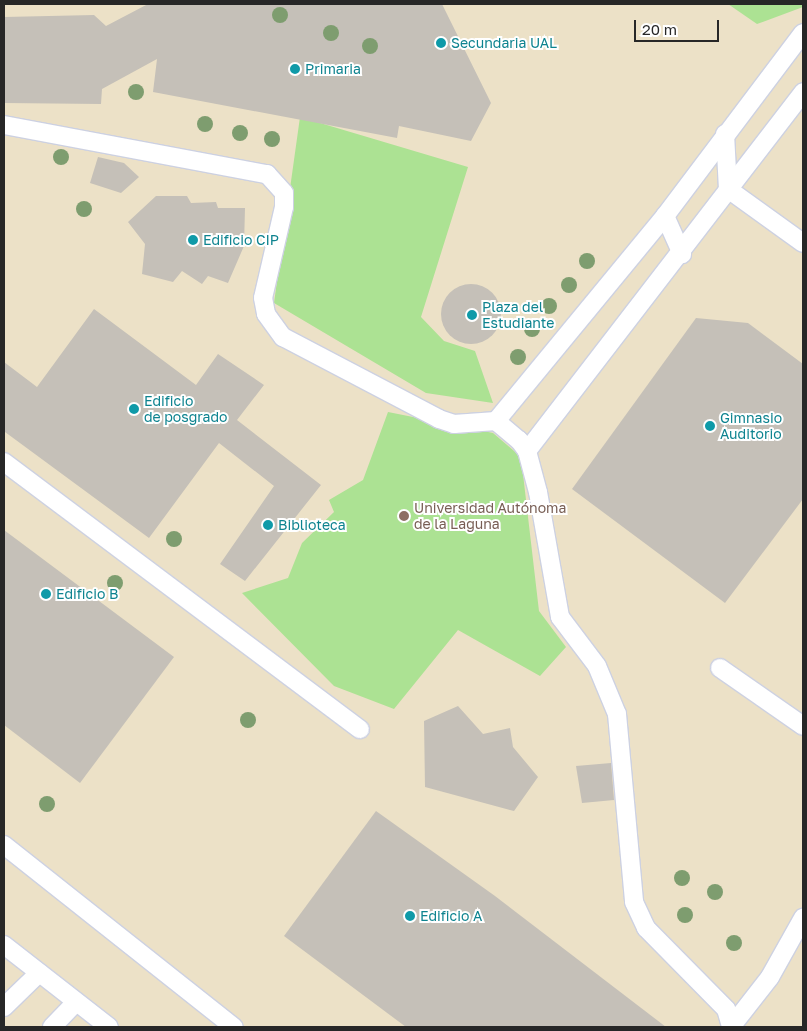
<!DOCTYPE html>
<html>
<head>
<meta charset="utf-8">
<style>
  body { margin:0 }
  #map { position:relative; width:807px; height:1031px; overflow:hidden; background:#eae3d8; font-family:"Golos Text",sans-serif }
  div>[style] { position:absolute }
  .education>* { inset:0; background:#ece1c7 }
  .green>* { inset:0; background:#ace293 }
  .building>* { inset:0; background:#c5c0b8 }
  .round { border-radius:50% }
  .roads { filter:drop-shadow(1px 0 #cdd1e1) drop-shadow(-1px 0 #cdd1e1) drop-shadow(0 1px #cdd1e1) drop-shadow(0 -1px #cdd1e1) }
  .service>* { height:18px; margin:-9px; padding:0 9px; transform-origin:9px; border-radius:9px; background:#fff }
  .trees>* { width:16px; height:16px; margin:-8px; border-radius:50%; background:#7e9d6f }
  .dots>* { width:14px; height:14px; translate:-50% -50%; box-sizing:border-box; border:2px solid #fff; border-radius:50% }
  span { translate:-50% -50%; white-space:nowrap; text-align:center; line-height:1.15; -webkit-text-stroke:4px #fff; paint-order:stroke }
  .culture-label { font-size:14px; color:#0d838f }
  .left { translate:0 -50%; text-align:left }
  .education-label { font-size:14px; color:#785e54 }
  .frame { position:absolute; inset:0; border:5px solid #272727; pointer-events:none }
  .scale { position:absolute; left:634px; top:20px; width:85px; height:22px; box-sizing:border-box; border:2px solid #272727; border-top:0; padding-left:6px; font-size:15px; line-height:18px; white-space:nowrap; color:#272727; -webkit-text-stroke:4px #fff; paint-order:stroke }
</style>
</head>
<body>
<div id="map">
  <div class="education">
    <i style="clip-path:polygon(4px 4px,803px 4px,803px 1027px,4px 1027px)"></i>
  </div>
  <div class="green">
    <i style="clip-path:polygon(728px 4px,803px 4px,803px 7px,757px 24px)"></i>
    <i style="clip-path:polygon(300px 117px,468px 167px,421px 317px,444px 341px,475px 351px,493px 403px,426px 393px,274px 303px)"></i>
    <i style="clip-path:polygon(388px 412px,493px 433px,521px 457px,539px 611px,566px 647px,540px 676px,458px 630px,394px 709px,334px 686px,242px 593px,288px 578px,302px 543px,334px 512px,329px 500px,363px 480px)"></i>
  </div>
  <div class="building">
    <i style="clip-path:polygon(148px 4px,442px 4px,491px 103px,471px 141px,399px 126px,397px 138px,153px 92px,157px 59px,102px 89px,101px 104px,4px 103px,4px 17px,94px 15px,106px 26px)"></i>
    <i style="clip-path:polygon(98px 157px,124px 163px,139px 177px,121px 193px,90px 183px)"></i>
    <i style="clip-path:polygon(156px 196px,187px 196px,191px 203px,216px 202px,218px 208px,245px 208px,244px 246px,228px 283px,208px 276px,202px 284px,182px 271px,173px 282px,142px 274px,145px 244px,128px 222px)"></i>
    <i class="round" style="left:441px;top:284px;width:60px;height:60px"></i>
    <i style="clip-path:polygon(94px 309px,196px 385px,218px 354px,264px 385px,237px 420px,321px 485px,245px 581px,220px 564px,274px 486px,219px 443px,149px 538px,5px 432px,4px 362px,37px 387px)"></i>
    <i style="clip-path:polygon(696px 318px,748px 323px,803px 364px,803px 499px,725px 603px,572px 489px)"></i>
    <i style="clip-path:polygon(4px 530px,174px 657px,80px 783px,4px 725px)"></i>
    <i style="clip-path:polygon(458px 706px,483px 734px,510px 728px,513px 747px,538px 777px,514px 811px,425px 787px,424px 721px)"></i>
    <i style="clip-path:polygon(611px 763px,614px 800px,582px 803px,576px 766px)"></i>
    <i style="clip-path:polygon(376px 811px,495px 896px,666px 1027px,406px 1027px,284px 936px)"></i>
  </div>
  <div class="roads">
    <div class="service">
      <i style="left:4px;top:125px;width:268px;rotate:10.6deg"></i>
      <i style="left:267px;top:174px;width:25px;rotate:48deg"></i>
      <i style="left:284px;top:193px;width:14px;rotate:90deg"></i>
      <i style="left:284px;top:207px;width:93px;rotate:103deg"></i>
      <i style="left:263px;top:298px;width:16px;rotate:79deg"></i>
      <i style="left:266px;top:314px;width:29px;rotate:54deg"></i>
      <i style="left:283px;top:337px;width:176px;rotate:27.7deg"></i>
      <i style="left:439px;top:419px;width:16px;rotate:18deg"></i>
      <i style="left:454px;top:424px;width:42px;rotate:-4.1deg"></i>
      <i style="left:496px;top:421px;width:30px;rotate:40deg"></i>
      <i style="left:519px;top:440px;width:14px;rotate:54deg"></i>
      <i style="left:527px;top:451px;width:42px;rotate:75deg"></i>
      <i style="left:538px;top:492px;width:127px;rotate:80deg"></i>
      <i style="left:560px;top:617px;width:61px;rotate:52.9deg"></i>
      <i style="left:597px;top:666px;width:52px;rotate:67.4deg"></i>
      <i style="left:617px;top:714px;width:189px;rotate:84.8deg"></i>
      <i style="left:634px;top:902px;width:29px;rotate:65deg"></i>
      <i style="left:646px;top:928px;width:114px;rotate:45.4deg"></i>
      <i style="left:726px;top:1009px;width:19px;rotate:74deg"></i>
      <i style="left:725px;top:134px;width:55px;rotate:86.9deg"></i>
      <i style="left:728px;top:189px;width:92px;rotate:35.8deg"></i>
      <i style="left:665px;top:216px;width:42px;rotate:65.9deg"></i>
      <i style="left:496px;top:421px;width:266px;rotate:-50.5deg"></i>
      <i style="left:665px;top:216px;width:229px;rotate:-53deg"></i>
      <i style="left:527px;top:451px;width:453px;rotate:-52.4deg"></i>
      <i style="left:4px;top:462px;width:445px;rotate:36.9deg"></i>
      <i style="left:720px;top:668px;width:101px;rotate:34.9deg"></i>
      <i style="left:4px;top:845px;width:293px;rotate:38.4deg"></i>
      <i style="left:4px;top:945px;width:133px;rotate:38deg"></i>
      <i style="left:4px;top:1007px;width:49px;rotate:-44.2deg"></i>
      <i style="left:52px;top:1027px;width:33px;rotate:-46deg"></i>
      <i style="left:731px;top:1027px;width:63px;rotate:-52deg"></i>
      <i style="left:770px;top:977px;width:68px;rotate:-60.8deg"></i>
    </div>
  </div>
  <div class="trees">
    <i style="left:280px;top:15px"></i>
    <i style="left:331px;top:33px"></i>
    <i style="left:370px;top:46px"></i>
    <i style="left:136px;top:92px"></i>
    <i style="left:205px;top:124px"></i>
    <i style="left:240px;top:133px"></i>
    <i style="left:272px;top:139px"></i>
    <i style="left:61px;top:157px"></i>
    <i style="left:84px;top:209px"></i>
    <i style="left:587px;top:261px"></i>
    <i style="left:569px;top:285px"></i>
    <i style="left:549px;top:306px"></i>
    <i style="left:532px;top:329px"></i>
    <i style="left:518px;top:357px"></i>
    <i style="left:174px;top:539px"></i>
    <i style="left:115px;top:583px"></i>
    <i style="left:248px;top:720px"></i>
    <i style="left:47px;top:804px"></i>
    <i style="left:682px;top:878px"></i>
    <i style="left:715px;top:892px"></i>
    <i style="left:685px;top:915px"></i>
    <i style="left:734px;top:943px"></i>
  </div>
  <div class="dots">
    <i style="left:441px;top:43px;background:#0f9aa8"></i>
    <i style="left:295px;top:69px;background:#0f9aa8"></i>
    <i style="left:193px;top:240px;background:#0f9aa8"></i>
    <i style="left:472px;top:315px;background:#0f9aa8"></i>
    <i style="left:134px;top:409px;background:#0f9aa8"></i>
    <i style="left:710px;top:426px;background:#0f9aa8"></i>
    <i style="left:404px;top:516px;background:#8d6e63"></i>
    <i style="left:268px;top:525px;background:#0f9aa8"></i>
    <i style="left:46px;top:594px;background:#0f9aa8"></i>
    <i style="left:410px;top:916px;background:#0f9aa8"></i>
  </div>
  <div class="culture-label">
    <span class="left" style="left:451px;top:43px">Secundaria UAL</span>
    <span class="left" style="left:305px;top:69px">Primaria</span>
    <span class="left" style="left:203px;top:240px">Edificio CIP</span>
    <span class="left" style="left:482px;top:315px">Plaza del<br>Estudiante</span>
    <span class="left" style="left:144px;top:409px">Edificio<br>de posgrado</span>
    <span class="left" style="left:720px;top:426px">Gimnasio<br>Auditorio</span>
    <span class="left" style="left:278px;top:525px">Biblioteca</span>
    <span class="left" style="left:56px;top:594px">Edificio B</span>
    <span class="left" style="left:420px;top:916px">Edificio A</span>
  </div>
  <div class="education-label">
    <span class="left" style="left:414px;top:516px">Universidad Autónoma<br>de la Laguna</span>
  </div>
  <div class="frame"></div>
  <div class="scale">20 m</div>
</div>
</body>
</html>
